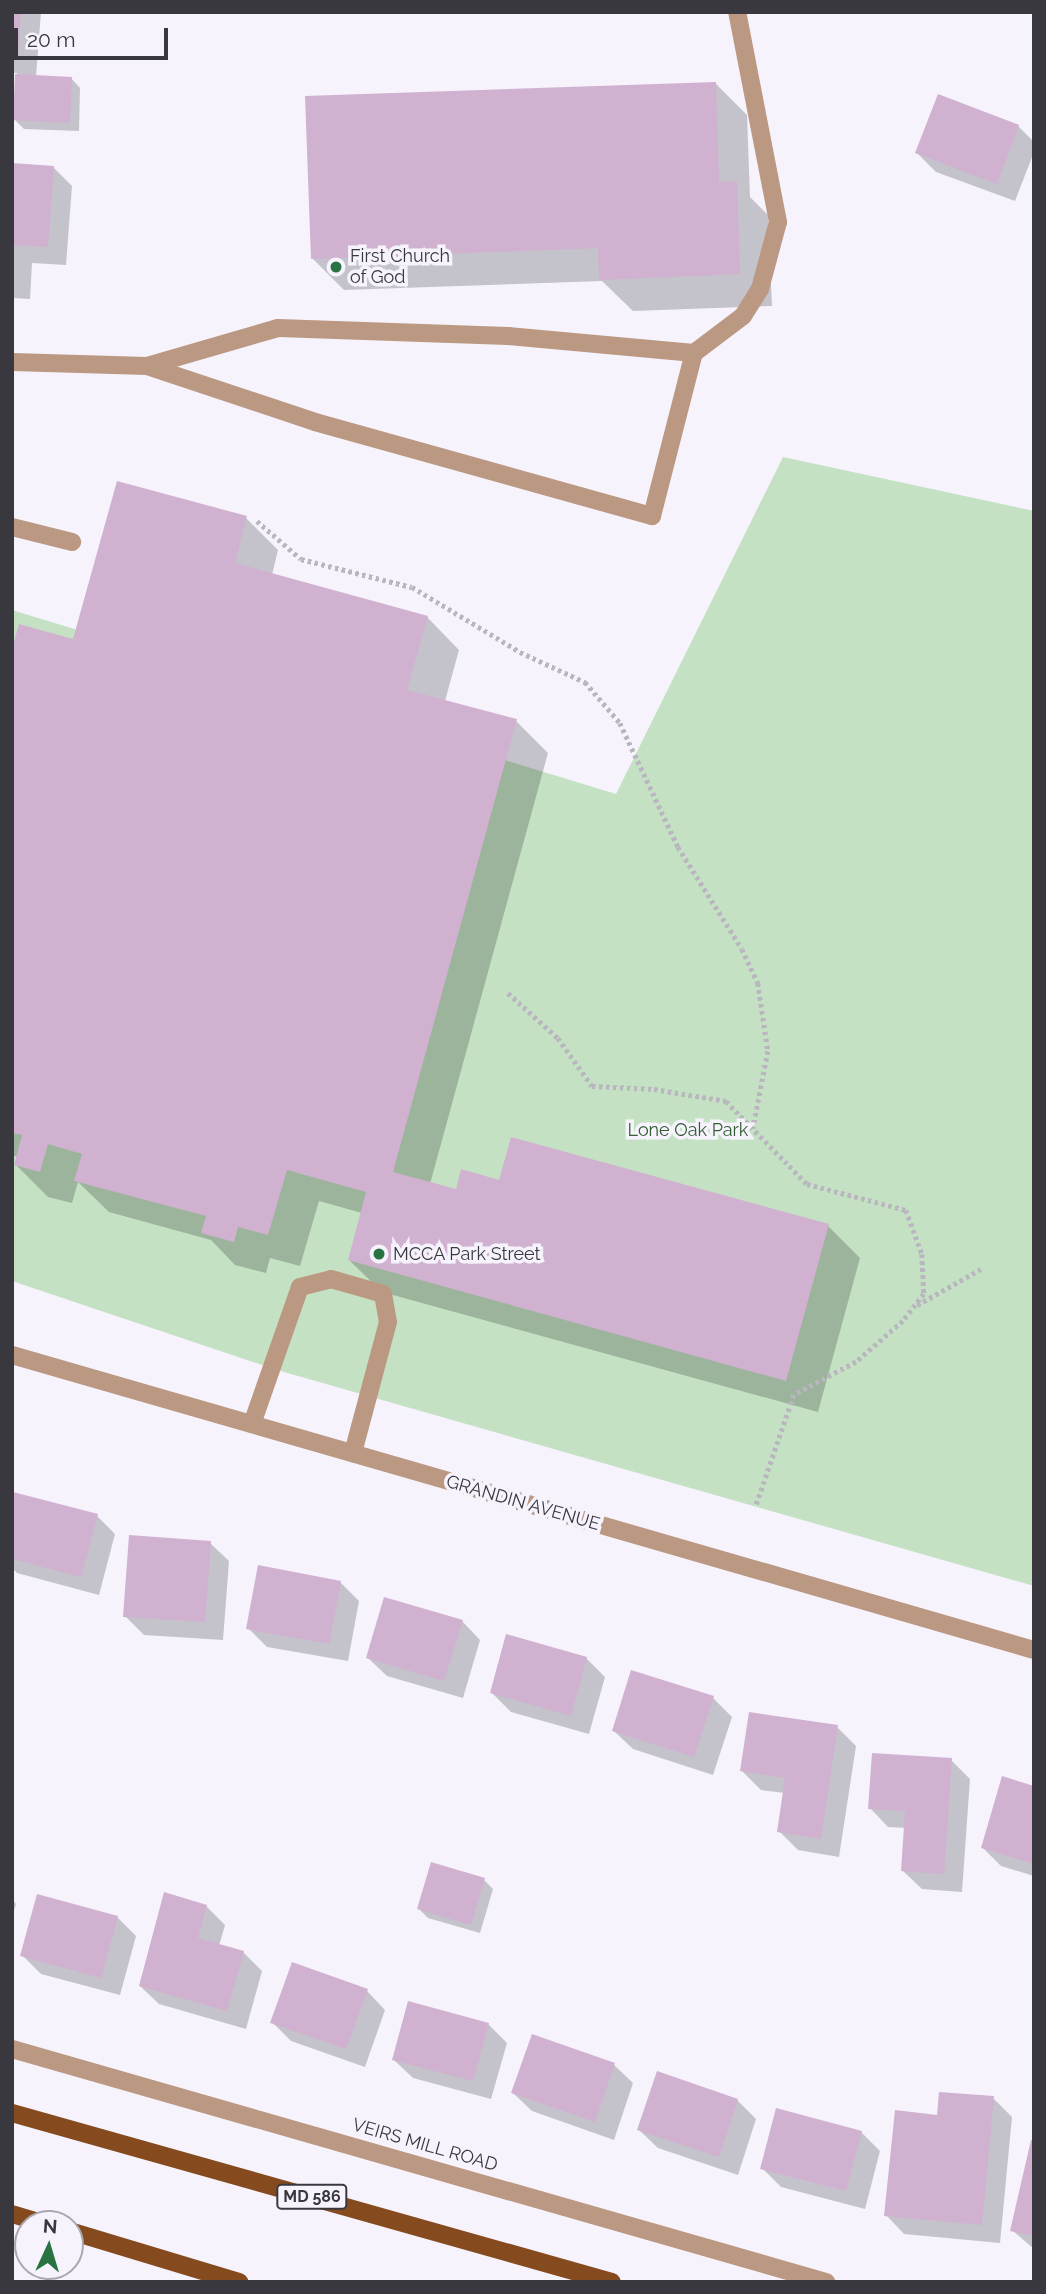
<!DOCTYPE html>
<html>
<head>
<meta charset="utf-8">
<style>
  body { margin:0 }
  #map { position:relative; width:1046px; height:2294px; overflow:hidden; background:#f6f3fd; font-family:Raleway,sans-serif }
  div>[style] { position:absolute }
  .green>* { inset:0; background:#c4e1c3 }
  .shadow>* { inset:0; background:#0003 }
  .building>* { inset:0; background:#d1b1d0 }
  .path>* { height:4.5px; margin-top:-2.25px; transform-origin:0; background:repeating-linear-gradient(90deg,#b9b6bf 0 3.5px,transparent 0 7px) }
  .service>* { height:18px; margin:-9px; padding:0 9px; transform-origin:9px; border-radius:9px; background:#bb9882 }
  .minor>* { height:18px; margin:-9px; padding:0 9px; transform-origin:9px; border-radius:9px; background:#bb9882 }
  .primary>* { height:18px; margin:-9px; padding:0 9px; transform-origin:9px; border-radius:9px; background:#854a1e }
  .dots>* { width:19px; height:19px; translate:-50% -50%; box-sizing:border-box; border:4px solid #f6f3fd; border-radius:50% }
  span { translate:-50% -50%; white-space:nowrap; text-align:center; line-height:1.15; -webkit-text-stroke:7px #f6f3fd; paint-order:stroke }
  .shield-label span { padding:2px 5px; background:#f6f3fd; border:2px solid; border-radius:5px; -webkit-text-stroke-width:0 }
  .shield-label { font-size:16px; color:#3a383f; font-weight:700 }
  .poi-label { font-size:18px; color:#3a383f }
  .left { translate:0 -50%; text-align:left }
  .park-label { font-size:18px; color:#335e32 }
  .street-label { font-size:18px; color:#3a383f }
  .frame { position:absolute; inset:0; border:14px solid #3a383f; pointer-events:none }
  .north { position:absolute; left:14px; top:2210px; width:70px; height:70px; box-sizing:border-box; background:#f6f3fd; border:2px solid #aba8b1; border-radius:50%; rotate:4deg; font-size:19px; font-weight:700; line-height:28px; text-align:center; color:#3a383f }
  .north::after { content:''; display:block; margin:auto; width:24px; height:32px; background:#287341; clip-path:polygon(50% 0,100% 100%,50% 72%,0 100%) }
  .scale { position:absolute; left:14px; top:28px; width:154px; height:32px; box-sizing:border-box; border:4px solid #3a383f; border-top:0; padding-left:9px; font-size:21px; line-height:24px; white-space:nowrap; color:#3a383f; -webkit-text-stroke:5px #f6f3fd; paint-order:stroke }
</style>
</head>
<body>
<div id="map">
  <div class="green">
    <i style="clip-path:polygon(783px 457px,1034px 511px,1034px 1586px,277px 1370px,12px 1281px,12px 610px,616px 794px)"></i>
  </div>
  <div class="shadow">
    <i style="clip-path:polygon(12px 12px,41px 12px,36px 77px,71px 78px,80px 88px,79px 131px,24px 129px,15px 120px,17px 73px,12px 73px)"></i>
    <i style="clip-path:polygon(715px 83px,747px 115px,750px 197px,768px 215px,772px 306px,633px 311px,602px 281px,344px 290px,312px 258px)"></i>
    <i style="clip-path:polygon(1018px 126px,1034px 142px,1034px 152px,1015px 201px,936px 172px,917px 153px)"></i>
    <i style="clip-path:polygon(12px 165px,53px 167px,72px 186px,66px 265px,32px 263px,30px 299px,12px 298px)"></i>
    <i style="clip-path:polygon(246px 518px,278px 550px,272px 575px,427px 617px,459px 650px,445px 701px,516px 721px,548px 753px,430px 1184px,457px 1192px,500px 1182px,828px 1226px,860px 1258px,818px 1412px,382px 1292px,349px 1260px,362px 1213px,319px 1201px,300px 1266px,270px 1258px,266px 1273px,235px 1265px,211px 1240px,109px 1212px,78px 1182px,72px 1203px,48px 1197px,16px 1165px,18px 1157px,12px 1155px,12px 655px,74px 641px)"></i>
    <i style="clip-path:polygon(15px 1494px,97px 1516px,115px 1534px,99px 1595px,17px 1573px,12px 1568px)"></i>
    <i style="clip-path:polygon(210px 1543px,229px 1561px,223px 1640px,144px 1635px,125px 1616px)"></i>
    <i style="clip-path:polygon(340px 1582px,359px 1601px,348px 1661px,267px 1647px,248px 1628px)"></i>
    <i style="clip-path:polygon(462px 1621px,480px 1640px,463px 1698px,387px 1676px,368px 1658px)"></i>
    <i style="clip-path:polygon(586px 1658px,605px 1677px,589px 1734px,511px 1712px,492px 1693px)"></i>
    <i style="clip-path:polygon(713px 1698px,732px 1717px,713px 1775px,633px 1749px,614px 1731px)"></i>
    <i style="clip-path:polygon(837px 1727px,856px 1746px,839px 1857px,798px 1850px,779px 1831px,785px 1793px,761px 1790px,742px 1771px)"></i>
    <i style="clip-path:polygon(951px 1760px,970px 1779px,962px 1892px,922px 1889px,903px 1871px,906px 1828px,888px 1827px,870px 1808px)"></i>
    <i style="clip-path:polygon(1034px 1788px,1034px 1876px,1001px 1866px,983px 1848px)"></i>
    <i style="clip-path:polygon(484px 1880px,493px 1889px,480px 1933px,428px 1918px,419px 1909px)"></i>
    <i style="clip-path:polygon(12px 1899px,16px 1904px,12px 1917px)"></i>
    <i style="clip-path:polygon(206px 1906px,225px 1925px,219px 1946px,243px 1952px,262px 1971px,246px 2029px,159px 2004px,140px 1986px)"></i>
    <i style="clip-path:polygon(117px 1917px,136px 1936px,120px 1995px,41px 1974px,22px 1955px)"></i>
    <i style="clip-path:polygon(367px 1991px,385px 2010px,365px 2067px,291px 2041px,272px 2022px)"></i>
    <i style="clip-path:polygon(488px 2024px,507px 2043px,491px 2099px,413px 2078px,394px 2060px)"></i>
    <i style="clip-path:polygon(614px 2065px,633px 2083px,614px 2140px,532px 2111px,513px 2093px)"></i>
    <i style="clip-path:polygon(993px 2098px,1012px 2117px,1000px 2243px,904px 2234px,886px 2215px,938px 2116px)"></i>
    <i style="clip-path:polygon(737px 2100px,756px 2119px,738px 2175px,658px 2148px,639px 2130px)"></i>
    <i style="clip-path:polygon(861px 2132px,880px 2151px,865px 2209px,781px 2187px,762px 2168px)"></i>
    <i style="clip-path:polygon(1034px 2142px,1034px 2249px,1012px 2230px)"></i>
  </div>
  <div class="building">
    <i style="clip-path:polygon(12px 12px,21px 12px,18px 57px,12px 56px)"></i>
    <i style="clip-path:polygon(15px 74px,72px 77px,70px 123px,13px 120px)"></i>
    <i style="clip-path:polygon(716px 82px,719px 182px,737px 181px,740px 274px,599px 280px,598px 248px,311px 259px,305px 96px)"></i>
    <i style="clip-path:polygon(938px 94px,1019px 125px,997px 184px,915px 153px)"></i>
    <i style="clip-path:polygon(12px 163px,54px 166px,48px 247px,12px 245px)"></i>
    <i style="clip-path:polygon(117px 481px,247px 516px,235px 563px,428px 616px,407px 690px,517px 719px,393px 1172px,456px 1189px,461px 1169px,499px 1180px,511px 1137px,829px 1224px,786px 1381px,348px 1260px,366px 1192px,287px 1170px,268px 1235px,238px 1227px,234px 1242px,201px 1233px,206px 1216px,74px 1181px,82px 1154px,48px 1144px,40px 1172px,14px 1165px,22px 1135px,12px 1133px,12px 649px,19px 624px,73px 639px)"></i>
    <i style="clip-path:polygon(13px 1492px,98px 1514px,81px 1577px,12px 1559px)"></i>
    <i style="clip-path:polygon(129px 1535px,211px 1541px,205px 1622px,123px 1617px)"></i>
    <i style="clip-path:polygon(258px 1565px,341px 1581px,329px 1644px,246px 1629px)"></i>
    <i style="clip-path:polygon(384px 1597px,463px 1620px,444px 1681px,366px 1658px)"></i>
    <i style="clip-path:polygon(506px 1634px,587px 1657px,571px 1716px,490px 1693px)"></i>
    <i style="clip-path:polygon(631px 1670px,714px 1696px,694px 1757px,612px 1731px)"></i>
    <i style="clip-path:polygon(749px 1712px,838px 1725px,821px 1839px,777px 1832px,785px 1778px,740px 1771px)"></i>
    <i style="clip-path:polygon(872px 1753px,952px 1758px,944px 1874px,901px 1871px,905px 1811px,868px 1809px)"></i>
    <i style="clip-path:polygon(1002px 1776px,1034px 1786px,1034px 1864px,981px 1848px)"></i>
    <i style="clip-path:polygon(431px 1862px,485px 1878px,471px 1925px,417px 1909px)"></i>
    <i style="clip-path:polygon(164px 1892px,207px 1905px,198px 1938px,244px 1951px,227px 2011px,139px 1986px)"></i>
    <i style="clip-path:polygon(37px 1894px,118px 1916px,101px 1978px,20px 1956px)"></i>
    <i style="clip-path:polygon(292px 1962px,368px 1989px,346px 2049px,270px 2023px)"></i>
    <i style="clip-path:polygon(408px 2001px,489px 2023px,473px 2081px,392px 2060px)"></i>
    <i style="clip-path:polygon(532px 2034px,615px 2063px,595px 2122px,511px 2093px)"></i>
    <i style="clip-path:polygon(657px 2071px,738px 2099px,719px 2157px,637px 2130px)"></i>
    <i style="clip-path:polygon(939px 2092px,994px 2096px,982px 2225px,884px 2216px,895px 2110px,937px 2115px)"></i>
    <i style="clip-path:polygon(776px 2108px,862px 2131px,846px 2191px,760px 2169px)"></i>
    <i style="clip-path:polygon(1031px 2140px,1034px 2140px,1034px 2236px,1010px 2231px)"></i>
  </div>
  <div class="path">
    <i style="left:257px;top:521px;width:58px;rotate:40.8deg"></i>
    <i style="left:301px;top:559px;width:114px;rotate:14.2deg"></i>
    <i style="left:412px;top:587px;width:126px;rotate:31deg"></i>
    <i style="left:520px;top:652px;width:72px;rotate:24.8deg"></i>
    <i style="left:585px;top:682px;width:54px;rotate:49.5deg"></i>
    <i style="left:620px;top:723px;width:137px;rotate:64.9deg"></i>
    <i style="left:678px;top:847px;width:120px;rotate:57.9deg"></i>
    <i style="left:742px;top:949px;width:38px;rotate:65deg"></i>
    <i style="left:758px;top:983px;width:69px;rotate:81.6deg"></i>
    <i style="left:768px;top:1051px;width:79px;rotate:100.9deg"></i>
    <i style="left:508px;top:993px;width:67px;rotate:42deg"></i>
    <i style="left:558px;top:1038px;width:59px;rotate:54.7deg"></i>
    <i style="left:592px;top:1086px;width:62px;rotate:2.8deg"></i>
    <i style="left:654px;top:1089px;width:73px;rotate:9.5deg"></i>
    <i style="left:726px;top:1101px;width:116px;rotate:45.7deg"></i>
    <i style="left:807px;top:1184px;width:102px;rotate:14.7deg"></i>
    <i style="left:906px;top:1210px;width:47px;rotate:70deg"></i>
    <i style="left:922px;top:1254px;width:40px;rotate:87.1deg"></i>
    <i style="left:924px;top:1294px;width:34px;rotate:128deg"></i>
    <i style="left:903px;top:1321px;width:62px;rotate:138.9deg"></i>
    <i style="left:856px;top:1362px;width:70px;rotate:152deg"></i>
    <i style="left:794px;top:1395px;width:117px;rotate:108.9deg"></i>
    <i style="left:917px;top:1305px;width:73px;rotate:-29.4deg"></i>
  </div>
  <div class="service">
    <i style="left:694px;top:353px;width:61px;rotate:-37.1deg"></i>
    <i style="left:743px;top:316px;width:32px;rotate:-58deg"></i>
    <i style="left:760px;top:289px;width:69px;rotate:-75deg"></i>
    <i style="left:778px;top:222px;width:214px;rotate:-101deg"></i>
    <i style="left:12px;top:362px;width:135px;rotate:1.7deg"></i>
    <i style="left:147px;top:366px;width:177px;rotate:18.4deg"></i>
    <i style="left:315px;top:422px;width:350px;rotate:15.6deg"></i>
    <i style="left:652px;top:516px;width:168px;rotate:-75.6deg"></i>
    <i style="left:694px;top:353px;width:187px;rotate:-174.8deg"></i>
    <i style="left:508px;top:336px;width:230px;rotate:-178deg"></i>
    <i style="left:278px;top:328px;width:136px;rotate:163.8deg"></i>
    <i style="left:12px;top:527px;width:62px;rotate:14deg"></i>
    <i style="left:252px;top:1424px;width:145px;rotate:-70.7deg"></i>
    <i style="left:300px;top:1287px;width:32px;rotate:-14deg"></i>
    <i style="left:331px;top:1279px;width:54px;rotate:16.1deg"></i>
    <i style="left:383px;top:1294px;width:28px;rotate:80deg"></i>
    <i style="left:388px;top:1322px;width:136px;rotate:105deg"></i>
  </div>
  <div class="minor">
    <i style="left:12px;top:1355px;width:1064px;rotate:16.1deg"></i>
    <i style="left:12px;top:2049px;width:847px;rotate:15.97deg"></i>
  </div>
  <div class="primary">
    <i style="left:12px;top:2113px;width:623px;rotate:15.73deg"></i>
    <i style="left:12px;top:2214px;width:34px;rotate:17deg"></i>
    <i style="left:70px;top:2231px;width:177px;rotate:16.8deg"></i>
  </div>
  <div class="dots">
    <i style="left:336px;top:267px;background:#287341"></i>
    <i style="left:379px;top:1254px;background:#287341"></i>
  </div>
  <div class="shield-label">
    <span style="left:312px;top:2197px">MD 586</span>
  </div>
  <div class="poi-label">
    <span class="left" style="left:350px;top:267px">First Church<br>of God</span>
    <span class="left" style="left:393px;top:1254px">MCCA Park Street</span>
  </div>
  <div class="park-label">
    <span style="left:688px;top:1130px">Lone Oak Park</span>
  </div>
  <div class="street-label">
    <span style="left:523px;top:1503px;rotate:16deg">GRANDIN AVENUE</span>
    <span style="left:425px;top:2145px;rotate:16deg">VEIRS MILL ROAD</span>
  </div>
  <div class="frame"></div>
  <div class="north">N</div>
  <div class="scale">20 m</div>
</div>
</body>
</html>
